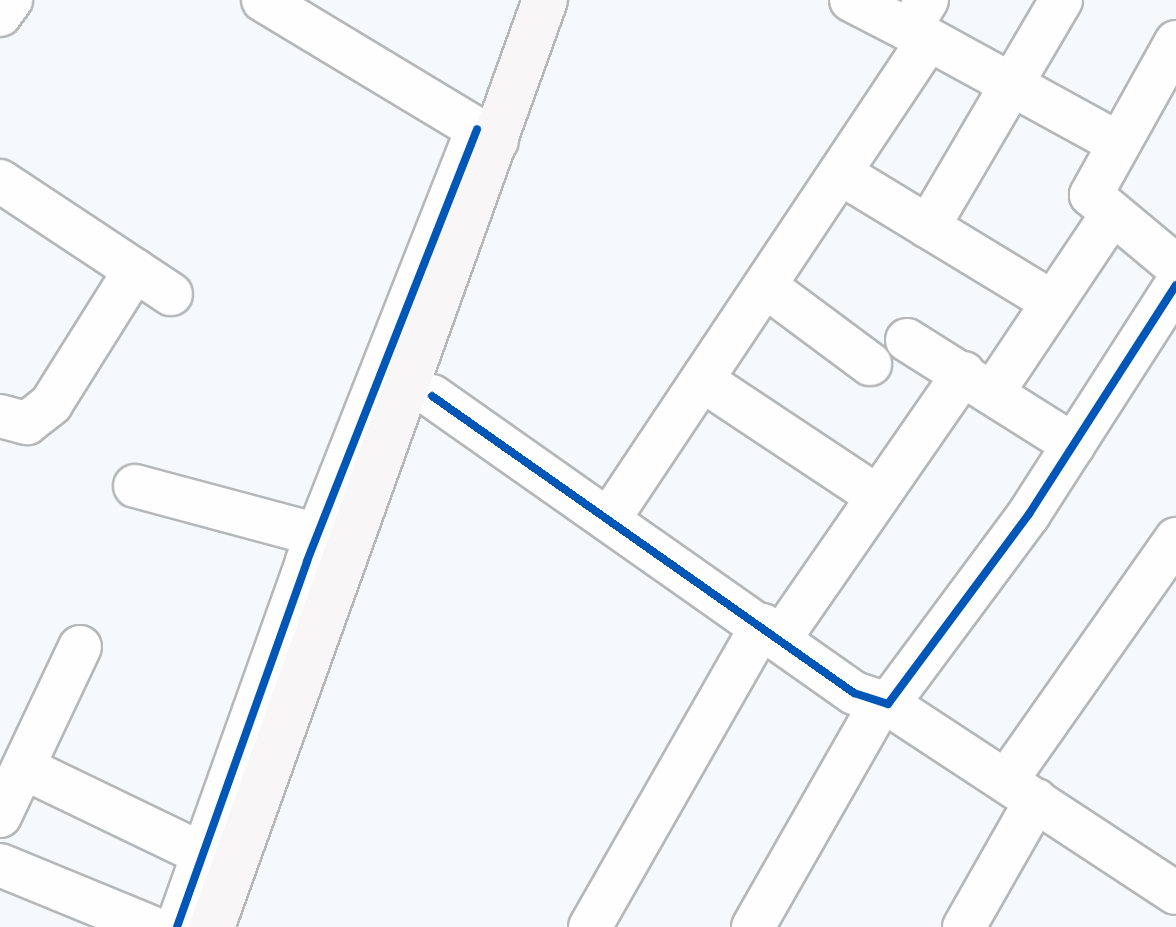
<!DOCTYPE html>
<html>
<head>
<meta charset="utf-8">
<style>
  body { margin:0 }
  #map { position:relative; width:1176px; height:927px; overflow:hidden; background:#f6f9fb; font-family:Arial,sans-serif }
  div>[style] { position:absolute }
  .roads { filter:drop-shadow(2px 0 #b5b7b8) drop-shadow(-2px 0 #b5b7b8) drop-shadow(0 2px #b5b7b8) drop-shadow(0 -2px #b5b7b8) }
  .minor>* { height:42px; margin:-21px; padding:0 21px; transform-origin:21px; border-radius:21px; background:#fefefe }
  .major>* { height:44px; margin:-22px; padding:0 22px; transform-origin:22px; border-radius:22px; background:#f9f6f7 }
  .cycleway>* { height:8px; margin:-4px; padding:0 4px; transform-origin:4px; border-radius:4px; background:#0057b8 }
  span { translate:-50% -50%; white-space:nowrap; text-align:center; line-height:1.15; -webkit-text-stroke:6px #fff; paint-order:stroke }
</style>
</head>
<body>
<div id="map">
  <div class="roads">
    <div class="minor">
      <i style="left:263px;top:0;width:273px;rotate:31.1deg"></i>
      <i style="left:851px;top:0;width:65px;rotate:27.3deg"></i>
      <i style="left:909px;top:30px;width:35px;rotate:-59deg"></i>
      <i style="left:0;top:15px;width:19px;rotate:-54deg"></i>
      <i style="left:921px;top:35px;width:225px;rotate:28.7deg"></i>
      <i style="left:1176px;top:42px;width:175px;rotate:119.1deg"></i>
      <i style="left:1091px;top:195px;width:111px;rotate:39.9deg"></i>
      <i style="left:840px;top:173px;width:248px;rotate:31.3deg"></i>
      <i style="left:0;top:181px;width:205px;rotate:33.5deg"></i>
      <i style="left:928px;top:227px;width:263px;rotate:-59.6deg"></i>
      <i style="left:765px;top:286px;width:131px;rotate:36.6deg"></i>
      <i style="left:907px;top:340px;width:197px;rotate:32.2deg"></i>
      <i style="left:702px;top:380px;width:211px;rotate:33.6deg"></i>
      <i style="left:993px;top:392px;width:211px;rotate:-56.2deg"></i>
      <i style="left:432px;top:396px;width:516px;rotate:35.14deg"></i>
      <i style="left:854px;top:693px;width:36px;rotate:18deg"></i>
      <i style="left:888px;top:704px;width:237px;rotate:-53.4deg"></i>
      <i style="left:1029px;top:514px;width:272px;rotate:-57.3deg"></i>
      <i style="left:0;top:416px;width:28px;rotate:15deg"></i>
      <i style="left:27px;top:423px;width:31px;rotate:-38deg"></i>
      <i style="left:51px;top:404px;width:158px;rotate:-57.9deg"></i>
      <i style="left:135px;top:486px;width:189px;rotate:15deg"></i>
      <i style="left:611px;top:516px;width:559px;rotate:-56.31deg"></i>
      <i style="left:921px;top:51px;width:11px;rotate:-75deg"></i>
      <i style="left:924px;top:40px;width:18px;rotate:-146deg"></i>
      <i style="left:781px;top:637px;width:321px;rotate:-55.3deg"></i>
      <i style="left:888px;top:704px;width:344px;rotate:33.3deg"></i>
      <i style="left:24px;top:768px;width:199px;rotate:25.7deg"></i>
      <i style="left:1006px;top:781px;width:296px;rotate:-54.9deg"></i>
      <i style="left:0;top:816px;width:187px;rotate:-64.7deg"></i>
      <i style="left:0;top:865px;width:163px;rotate:22.3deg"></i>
      <i style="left:177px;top:927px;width:388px;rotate:-70.4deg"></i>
      <i style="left:307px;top:561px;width:464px;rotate:-68.5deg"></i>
      <i style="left:590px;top:927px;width:348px;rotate:-60.3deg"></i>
      <i style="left:753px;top:927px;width:258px;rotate:-60.3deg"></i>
      <i style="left:964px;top:927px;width:146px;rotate:-60.4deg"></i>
    </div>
    <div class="major">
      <i style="left:212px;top:927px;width:985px;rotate:-70.24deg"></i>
    </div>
  </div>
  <div class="cycleway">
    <i style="left:432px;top:396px;width:516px;rotate:35.14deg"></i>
    <i style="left:854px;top:693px;width:36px;rotate:18deg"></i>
    <i style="left:888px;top:704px;width:237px;rotate:-53.4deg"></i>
    <i style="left:1029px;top:514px;width:272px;rotate:-57.3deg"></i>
    <i style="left:177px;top:927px;width:388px;rotate:-70.4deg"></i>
    <i style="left:307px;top:561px;width:464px;rotate:-68.5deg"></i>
  </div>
</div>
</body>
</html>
